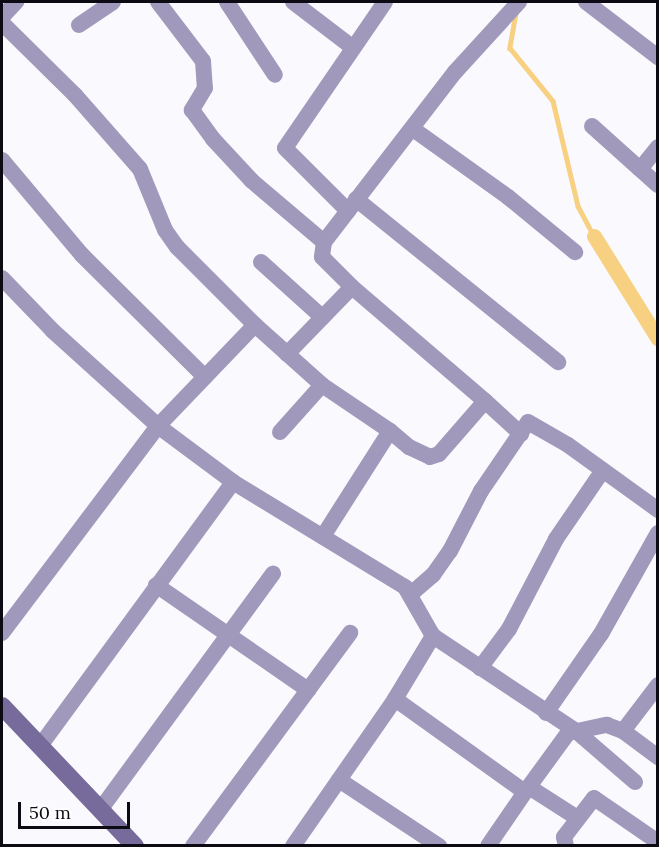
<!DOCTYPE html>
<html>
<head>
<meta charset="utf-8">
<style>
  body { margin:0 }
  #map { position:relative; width:659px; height:847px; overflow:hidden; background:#faf9fe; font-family:Lora,serif }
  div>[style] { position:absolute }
  .stream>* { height:4.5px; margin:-2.25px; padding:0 2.25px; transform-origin:2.25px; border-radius:2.25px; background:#f7d181 }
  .canal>* { height:15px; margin:-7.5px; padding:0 7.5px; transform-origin:7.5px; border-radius:7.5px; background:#f7d181 }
  .street>* { height:16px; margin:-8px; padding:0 8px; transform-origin:8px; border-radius:8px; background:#a099bb }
  .secondary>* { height:18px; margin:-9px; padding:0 9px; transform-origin:9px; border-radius:9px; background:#766b9b }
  span { translate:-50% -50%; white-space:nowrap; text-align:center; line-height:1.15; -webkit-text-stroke:4.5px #fff; paint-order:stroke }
  .frame { position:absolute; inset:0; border:3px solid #0c0a13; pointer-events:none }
  .scale { position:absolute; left:18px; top:802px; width:112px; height:27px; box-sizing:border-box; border:3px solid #0c0a13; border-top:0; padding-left:8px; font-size:18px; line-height:21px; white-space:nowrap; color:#0c0a13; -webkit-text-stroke:4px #fff; paint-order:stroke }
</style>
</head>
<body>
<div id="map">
  <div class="stream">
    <i style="left:516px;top:13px;width:36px;rotate:100deg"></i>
    <i style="left:510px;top:48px;width:68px;rotate:50.9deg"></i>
    <i style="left:553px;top:101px;width:108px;rotate:76.6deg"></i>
    <i style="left:578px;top:206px;width:34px;rotate:62deg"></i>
  </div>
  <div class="canal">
    <i style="left:594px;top:236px;width:121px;rotate:58.1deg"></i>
  </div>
  <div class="street">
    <i style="left:158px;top:2px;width:74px;rotate:52.7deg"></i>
    <i style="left:203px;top:61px;width:27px;rotate:86deg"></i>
    <i style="left:205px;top:88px;width:26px;rotate:121deg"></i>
    <i style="left:192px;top:110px;width:36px;rotate:54deg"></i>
    <i style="left:213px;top:139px;width:57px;rotate:47.1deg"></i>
    <i style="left:252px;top:181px;width:94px;rotate:40.3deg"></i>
    <i style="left:324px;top:242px;width:15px;rotate:98deg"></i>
    <i style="left:322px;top:257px;width:42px;rotate:45deg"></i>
    <i style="left:352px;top:287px;width:175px;rotate:40.6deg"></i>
    <i style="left:227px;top:2px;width:87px;rotate:56.7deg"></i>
    <i style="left:293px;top:2px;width:74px;rotate:37.3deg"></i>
    <i style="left:586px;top:2px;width:91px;rotate:37.4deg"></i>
    <i style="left:2px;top:17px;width:21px;rotate:-47deg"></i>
    <i style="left:2px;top:23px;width:103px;rotate:44.6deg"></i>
    <i style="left:75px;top:95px;width:98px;rotate:48.7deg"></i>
    <i style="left:140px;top:169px;width:66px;rotate:67.7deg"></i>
    <i style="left:165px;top:230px;width:21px;rotate:55deg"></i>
    <i style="left:177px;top:247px;width:110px;rotate:45deg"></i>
    <i style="left:79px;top:25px;width:41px;rotate:-34.1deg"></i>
    <i style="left:592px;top:126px;width:64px;rotate:41.9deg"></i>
    <i style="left:413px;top:129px;width:117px;rotate:35.6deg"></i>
    <i style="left:508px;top:197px;width:87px;rotate:39.4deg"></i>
    <i style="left:658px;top:147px;width:28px;rotate:129deg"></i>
    <i style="left:640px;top:169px;width:24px;rotate:42deg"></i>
    <i style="left:2px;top:160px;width:124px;rotate:49.9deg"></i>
    <i style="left:82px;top:255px;width:173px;rotate:44.8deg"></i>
    <i style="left:356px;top:199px;width:260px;rotate:38.9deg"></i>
    <i style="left:348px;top:211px;width:89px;rotate:-135deg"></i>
    <i style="left:285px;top:148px;width:177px;rotate:-55.6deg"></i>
    <i style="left:324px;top:242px;width:215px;rotate:-52.4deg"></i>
    <i style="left:455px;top:72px;width:95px;rotate:-47.6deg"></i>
    <i style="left:261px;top:262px;width:81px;rotate:42deg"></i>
    <i style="left:2px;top:278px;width:74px;rotate:46.1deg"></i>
    <i style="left:53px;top:331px;width:142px;rotate:42.1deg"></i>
    <i style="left:158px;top:426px;width:94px;rotate:36.7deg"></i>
    <i style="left:233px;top:482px;width:202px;rotate:31.4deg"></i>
    <i style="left:405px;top:587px;width:56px;rotate:60.3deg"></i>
    <i style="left:287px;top:354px;width:93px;rotate:-45.9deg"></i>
    <i style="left:390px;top:431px;width:25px;rotate:40deg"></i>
    <i style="left:409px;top:447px;width:23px;rotate:25deg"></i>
    <i style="left:430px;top:457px;width:9px;rotate:-18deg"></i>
    <i style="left:439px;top:454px;width:70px;rotate:-49deg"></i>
    <i style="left:485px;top:401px;width:49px;rotate:42.5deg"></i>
    <i style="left:280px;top:432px;width:63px;rotate:-48.2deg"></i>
    <i style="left:156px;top:585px;width:185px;rotate:34.6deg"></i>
    <i style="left:412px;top:593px;width:28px;rotate:-41deg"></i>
    <i style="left:433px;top:575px;width:29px;rotate:-55deg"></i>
    <i style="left:450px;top:551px;width:68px;rotate:-62.7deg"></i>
    <i style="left:481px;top:491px;width:83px;rotate:-55.7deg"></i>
    <i style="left:528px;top:422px;width:46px;rotate:29.9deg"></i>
    <i style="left:568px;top:445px;width:111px;rotate:35.8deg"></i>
    <i style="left:2px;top:633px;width:259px;rotate:-53deg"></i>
    <i style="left:158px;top:426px;width:140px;rotate:-46.2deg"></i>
    <i style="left:255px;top:325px;width:90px;rotate:41.8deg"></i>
    <i style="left:322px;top:385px;width:82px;rotate:34.1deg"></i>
    <i style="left:390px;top:431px;width:125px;rotate:122.5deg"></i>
    <i style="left:480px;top:668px;width:49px;rotate:-53.4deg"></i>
    <i style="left:509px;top:629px;width:102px;rotate:-62.4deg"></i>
    <i style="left:556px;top:539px;width:83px;rotate:-55.7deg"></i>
    <i style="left:395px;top:699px;width:160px;rotate:35.6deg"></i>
    <i style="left:525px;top:792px;width:65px;rotate:124.4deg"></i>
    <i style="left:546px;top:713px;width:96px;rotate:-55.2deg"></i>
    <i style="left:601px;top:634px;width:116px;rotate:-60.6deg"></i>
    <i style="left:623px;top:731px;width:44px;rotate:36.6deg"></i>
    <i style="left:40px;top:746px;width:327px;rotate:-53.8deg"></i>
    <i style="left:339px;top:780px;width:120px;rotate:33.4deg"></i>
    <i style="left:529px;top:787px;width:56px;rotate:32.6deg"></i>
    <i style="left:525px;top:792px;width:73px;rotate:-53.9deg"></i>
    <i style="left:568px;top:733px;width:40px;rotate:-12deg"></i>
    <i style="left:607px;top:725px;width:17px;rotate:21deg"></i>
    <i style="left:623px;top:731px;width:58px;rotate:-52.7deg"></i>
    <i style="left:100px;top:810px;width:293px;rotate:-53.8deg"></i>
    <i style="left:193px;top:846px;width:265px;rotate:-53.6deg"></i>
    <i style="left:293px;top:846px;width:179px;rotate:-55.2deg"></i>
    <i style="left:395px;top:699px;width:74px;rotate:-58.9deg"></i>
    <i style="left:433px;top:636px;width:172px;rotate:33.6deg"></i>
    <i style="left:576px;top:731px;width:78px;rotate:40.8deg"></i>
    <i style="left:566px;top:846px;width:9px;rotate:-103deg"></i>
    <i style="left:564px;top:837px;width:49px;rotate:-52.4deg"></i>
    <i style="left:594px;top:798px;width:78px;rotate:34.5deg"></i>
  </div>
  <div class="secondary">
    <i style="left:2px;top:706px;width:193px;rotate:46.5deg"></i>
  </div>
  <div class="frame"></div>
  <div class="scale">50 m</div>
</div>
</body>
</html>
